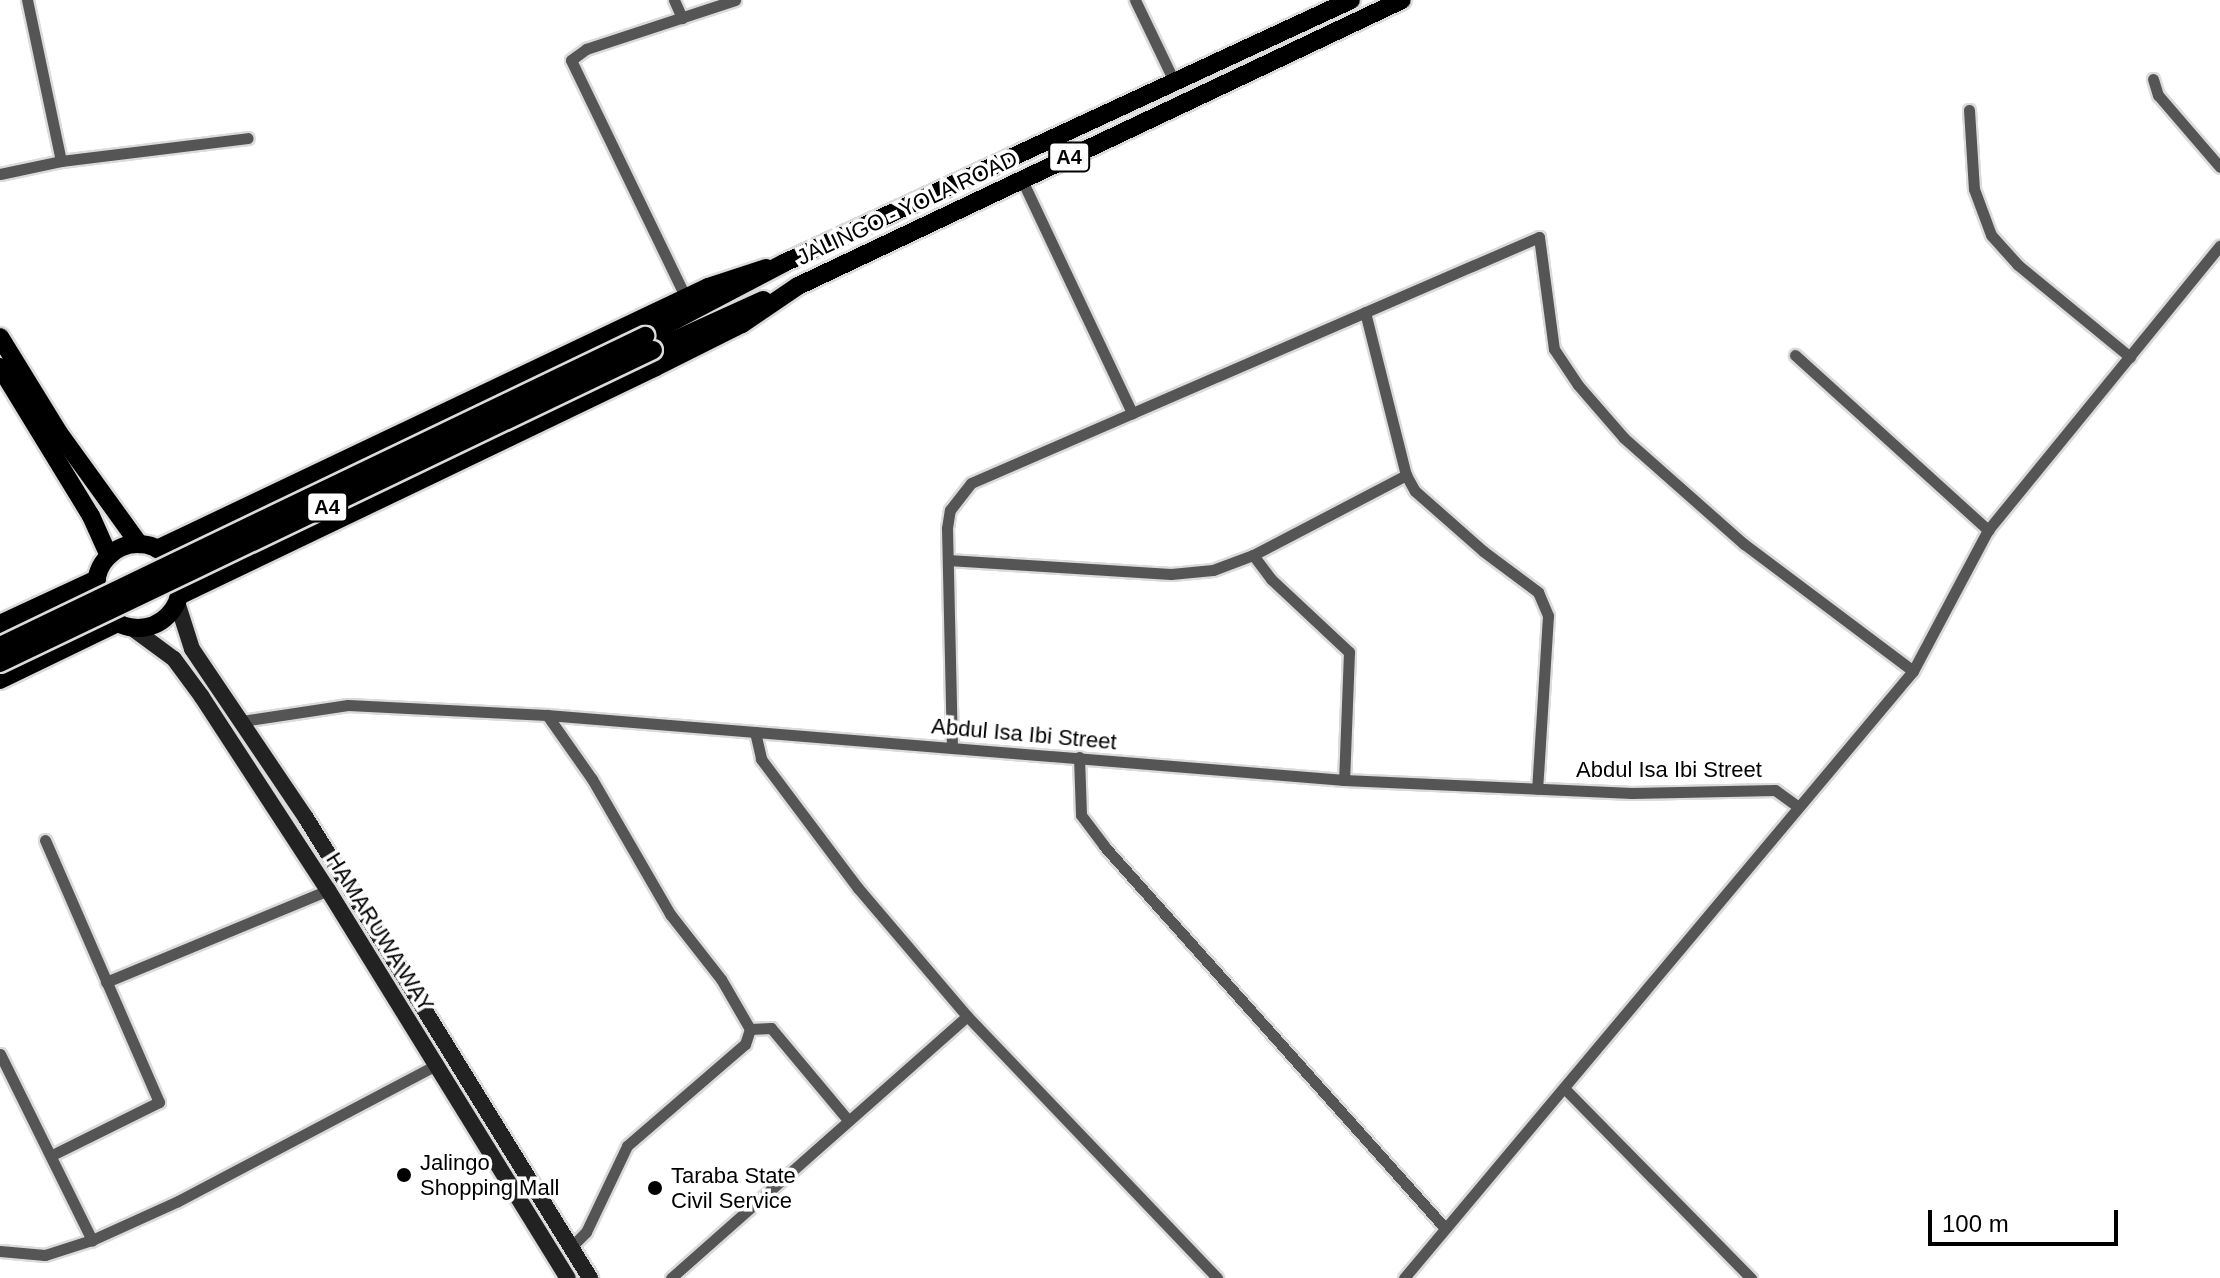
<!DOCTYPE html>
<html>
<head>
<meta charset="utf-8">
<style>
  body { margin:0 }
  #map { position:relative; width:2220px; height:1278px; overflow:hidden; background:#fff; font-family:Helvetica,sans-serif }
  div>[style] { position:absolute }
  .roads { filter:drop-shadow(2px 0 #dbdbdb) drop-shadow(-2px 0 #dbdbdb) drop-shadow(0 2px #dbdbdb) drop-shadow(0 -2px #dbdbdb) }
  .minor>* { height:11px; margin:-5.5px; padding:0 5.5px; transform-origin:5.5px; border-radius:5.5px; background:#555 }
  .secondary>* { height:16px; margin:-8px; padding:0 8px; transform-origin:8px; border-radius:8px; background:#222 }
  .primary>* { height:18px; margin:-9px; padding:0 9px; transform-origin:9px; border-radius:9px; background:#000 }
  .trunk>* { height:18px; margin:-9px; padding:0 9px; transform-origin:9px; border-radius:9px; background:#000 }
  .trunk>.ring { margin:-9px; padding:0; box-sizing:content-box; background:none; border:18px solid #000; border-radius:50% }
  .bridges { filter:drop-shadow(2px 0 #dbdbdb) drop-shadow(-2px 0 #dbdbdb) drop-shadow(0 2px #dbdbdb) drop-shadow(0 -2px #dbdbdb) }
  .trunk-bridge>* { height:18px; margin:-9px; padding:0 9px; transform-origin:9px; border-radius:9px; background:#000 }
  .dots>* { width:22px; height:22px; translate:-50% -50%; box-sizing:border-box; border:4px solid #fff; border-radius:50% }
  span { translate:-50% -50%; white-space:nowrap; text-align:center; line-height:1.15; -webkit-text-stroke:7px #fff; paint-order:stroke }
  .shield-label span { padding:2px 6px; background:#fff; border:2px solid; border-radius:6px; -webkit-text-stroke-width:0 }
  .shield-label { font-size:20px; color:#000; font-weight:700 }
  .street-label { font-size:22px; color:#000 }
  .poi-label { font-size:22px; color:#000 }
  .left { translate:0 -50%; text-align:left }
  .scale { position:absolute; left:1928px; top:1210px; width:190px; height:36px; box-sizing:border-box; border:4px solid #000; border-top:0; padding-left:10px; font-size:24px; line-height:28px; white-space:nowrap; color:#000; -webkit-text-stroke:6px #fff; paint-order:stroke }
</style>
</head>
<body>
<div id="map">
  <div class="roads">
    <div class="minor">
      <i style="left:674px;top:0;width:20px;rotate:66deg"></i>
      <i style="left:1135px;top:0;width:90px;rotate:64.3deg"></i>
      <i style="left:2153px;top:79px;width:17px;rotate:73deg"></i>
      <i style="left:2158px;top:95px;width:95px;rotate:49.3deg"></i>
      <i style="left:1969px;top:110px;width:79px;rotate:86.4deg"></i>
      <i style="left:1974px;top:189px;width:49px;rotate:69.7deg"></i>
      <i style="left:1991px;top:235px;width:40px;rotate:48deg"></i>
      <i style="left:2018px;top:265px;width:145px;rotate:39.4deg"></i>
      <i style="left:61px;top:161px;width:188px;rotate:-7deg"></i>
      <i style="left:0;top:174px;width:62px;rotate:-12deg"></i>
      <i style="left:61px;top:161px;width:165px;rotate:-101.9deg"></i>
      <i style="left:1022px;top:180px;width:258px;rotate:64.7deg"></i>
      <i style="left:686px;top:298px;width:264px;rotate:-115.8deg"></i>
      <i style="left:571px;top:60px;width:19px;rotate:-36deg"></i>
      <i style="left:586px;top:49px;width:157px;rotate:-18.2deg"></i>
      <i style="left:1365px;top:312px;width:168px;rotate:75.9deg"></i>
      <i style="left:1406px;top:475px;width:18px;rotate:61deg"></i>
      <i style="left:1415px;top:491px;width:91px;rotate:41.4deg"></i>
      <i style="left:1483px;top:551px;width:69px;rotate:36.7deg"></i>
      <i style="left:1538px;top:592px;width:26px;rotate:67deg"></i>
      <i style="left:1548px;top:616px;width:173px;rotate:93.6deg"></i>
      <i style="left:1795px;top:355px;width:261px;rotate:42.2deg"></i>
      <i style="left:1253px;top:555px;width:30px;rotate:53deg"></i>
      <i style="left:1271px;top:579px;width:107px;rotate:43.1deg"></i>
      <i style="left:1349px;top:652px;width:128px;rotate:92.2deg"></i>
      <i style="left:948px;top:560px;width:223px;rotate:3.6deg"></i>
      <i style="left:1171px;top:574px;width:42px;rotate:-5.4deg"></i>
      <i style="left:1213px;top:570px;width:43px;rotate:-20.6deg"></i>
      <i style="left:1253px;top:555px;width:173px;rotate:-27.6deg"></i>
      <i style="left:547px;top:715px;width:78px;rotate:54.9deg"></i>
      <i style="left:592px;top:779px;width:156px;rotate:60deg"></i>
      <i style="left:670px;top:914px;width:83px;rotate:51.9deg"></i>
      <i style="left:721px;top:979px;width:58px;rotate:59.9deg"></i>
      <i style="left:750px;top:1029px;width:16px;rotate:108deg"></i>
      <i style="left:745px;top:1044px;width:156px;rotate:139.2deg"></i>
      <i style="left:627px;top:1146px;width:95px;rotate:115.5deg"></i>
      <i style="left:586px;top:1232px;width:20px;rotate:135deg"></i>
      <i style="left:242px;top:721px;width:107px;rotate:-8.6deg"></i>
      <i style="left:348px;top:705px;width:199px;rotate:2.9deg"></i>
      <i style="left:547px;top:715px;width:800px;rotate:4.66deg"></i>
      <i style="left:1344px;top:780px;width:288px;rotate:2.6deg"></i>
      <i style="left:1632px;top:793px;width:143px;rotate:-1.2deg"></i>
      <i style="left:1775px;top:790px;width:29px;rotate:36deg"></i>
      <i style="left:755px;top:732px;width:28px;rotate:77deg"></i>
      <i style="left:761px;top:759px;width:161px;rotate:53.1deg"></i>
      <i style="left:858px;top:888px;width:168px;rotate:49.6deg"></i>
      <i style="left:967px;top:1016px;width:362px;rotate:46.3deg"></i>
      <i style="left:952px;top:748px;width:220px;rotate:-91.3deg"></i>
      <i style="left:947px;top:528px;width:18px;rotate:-81deg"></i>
      <i style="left:950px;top:510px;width:34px;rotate:-52deg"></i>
      <i style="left:971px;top:483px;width:619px;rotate:-23.42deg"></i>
      <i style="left:1539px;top:237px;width:113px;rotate:82.4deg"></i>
      <i style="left:1554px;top:349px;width:43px;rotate:56.3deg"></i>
      <i style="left:1578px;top:385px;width:70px;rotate:49deg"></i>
      <i style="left:1624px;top:438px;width:160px;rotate:41.5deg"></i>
      <i style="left:1744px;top:544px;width:211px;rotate:36.9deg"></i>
      <i style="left:1079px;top:757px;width:58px;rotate:88deg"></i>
      <i style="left:1081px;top:815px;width:39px;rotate:53deg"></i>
      <i style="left:1104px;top:846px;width:512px;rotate:48.25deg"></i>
      <i style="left:45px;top:840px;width:286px;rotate:66.5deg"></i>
      <i style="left:159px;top:1102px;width:119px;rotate:153.6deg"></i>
      <i style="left:106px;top:982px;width:240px;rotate:-22.5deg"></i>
      <i style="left:750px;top:1029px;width:21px;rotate:-3deg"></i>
      <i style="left:771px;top:1028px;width:120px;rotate:50.1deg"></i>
      <i style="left:0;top:1054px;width:208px;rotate:63.7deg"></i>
      <i style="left:1564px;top:1088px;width:267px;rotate:45.5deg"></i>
      <i style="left:0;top:1251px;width:45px;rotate:5.1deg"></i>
      <i style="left:45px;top:1255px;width:49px;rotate:-17.7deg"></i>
      <i style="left:92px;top:1240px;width:94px;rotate:-24.4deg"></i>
      <i style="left:178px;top:1201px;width:294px;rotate:-27.8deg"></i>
      <i style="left:671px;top:1278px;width:395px;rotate:-41.5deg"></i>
      <i style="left:1404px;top:1278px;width:792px;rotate:-50.02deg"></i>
      <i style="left:1913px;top:671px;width:160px;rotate:-62deg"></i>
      <i style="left:1988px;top:530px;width:367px;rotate:-50.8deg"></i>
    </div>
    <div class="secondary">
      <i style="left:177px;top:602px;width:49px;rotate:72.3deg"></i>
      <i style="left:192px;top:649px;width:204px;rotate:56deg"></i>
      <i style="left:306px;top:818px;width:541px;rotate:58.31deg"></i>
      <i style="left:132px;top:628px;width:52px;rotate:36.4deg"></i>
      <i style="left:174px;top:659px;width:47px;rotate:53.6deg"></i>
      <i style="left:202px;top:697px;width:230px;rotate:56.9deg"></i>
      <i style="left:328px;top:890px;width:456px;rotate:58.3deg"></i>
    </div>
    <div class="primary">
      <i style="left:0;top:337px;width:113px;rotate:58.4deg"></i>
      <i style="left:59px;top:433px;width:137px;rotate:54.2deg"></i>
      <i style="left:0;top:367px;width:175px;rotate:58.6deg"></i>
      <i style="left:91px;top:516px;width:44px;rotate:65.8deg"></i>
    </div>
    <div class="trunk">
      <i style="left:645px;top:336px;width:157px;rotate:-27.7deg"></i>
      <i style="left:784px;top:263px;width:625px;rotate:-24.88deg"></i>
      <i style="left:653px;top:350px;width:121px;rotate:-24.4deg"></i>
      <i class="ring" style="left:96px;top:544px;width:66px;height:66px"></i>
      <i style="left:157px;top:549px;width:610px;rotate:-25.43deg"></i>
      <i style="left:708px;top:287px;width:61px;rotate:-18.1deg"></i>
      <i style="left:179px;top:596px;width:529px;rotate:-25.64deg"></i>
      <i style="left:656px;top:367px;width:96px;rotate:-26.6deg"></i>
      <i style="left:742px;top:324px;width:68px;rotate:-34.2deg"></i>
      <i style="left:798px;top:286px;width:668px;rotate:-25.34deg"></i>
      <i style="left:0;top:624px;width:107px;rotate:-24.9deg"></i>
      <i style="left:0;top:680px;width:131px;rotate:-25.8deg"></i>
    </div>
  </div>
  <div class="bridges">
    <div class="trunk-bridge">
      <i style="left:0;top:646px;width:716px;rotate:-25.67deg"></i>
      <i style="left:0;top:663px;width:724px;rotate:-25.61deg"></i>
    </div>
  </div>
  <div class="dots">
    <i style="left:404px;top:1175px;background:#000"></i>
    <i style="left:655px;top:1188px;background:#000"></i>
  </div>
  <div class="shield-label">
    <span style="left:1069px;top:157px">A4</span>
    <span style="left:327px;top:507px">A4</span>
  </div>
  <div class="street-label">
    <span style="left:907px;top:208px;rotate:-25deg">JALINGO - YOLA ROAD</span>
    <span style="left:1024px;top:734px;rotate:5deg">Abdul Isa Ibi Street</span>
    <span style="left:1669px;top:770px">Abdul Isa Ibi Street</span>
    <span style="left:380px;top:932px;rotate:58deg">HAMARUWA WAY</span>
  </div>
  <div class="poi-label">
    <span class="left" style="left:420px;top:1175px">Jalingo<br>Shopping Mall</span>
    <span class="left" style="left:671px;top:1188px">Taraba State<br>Civil Service</span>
  </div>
  <div class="scale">100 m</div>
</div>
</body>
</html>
